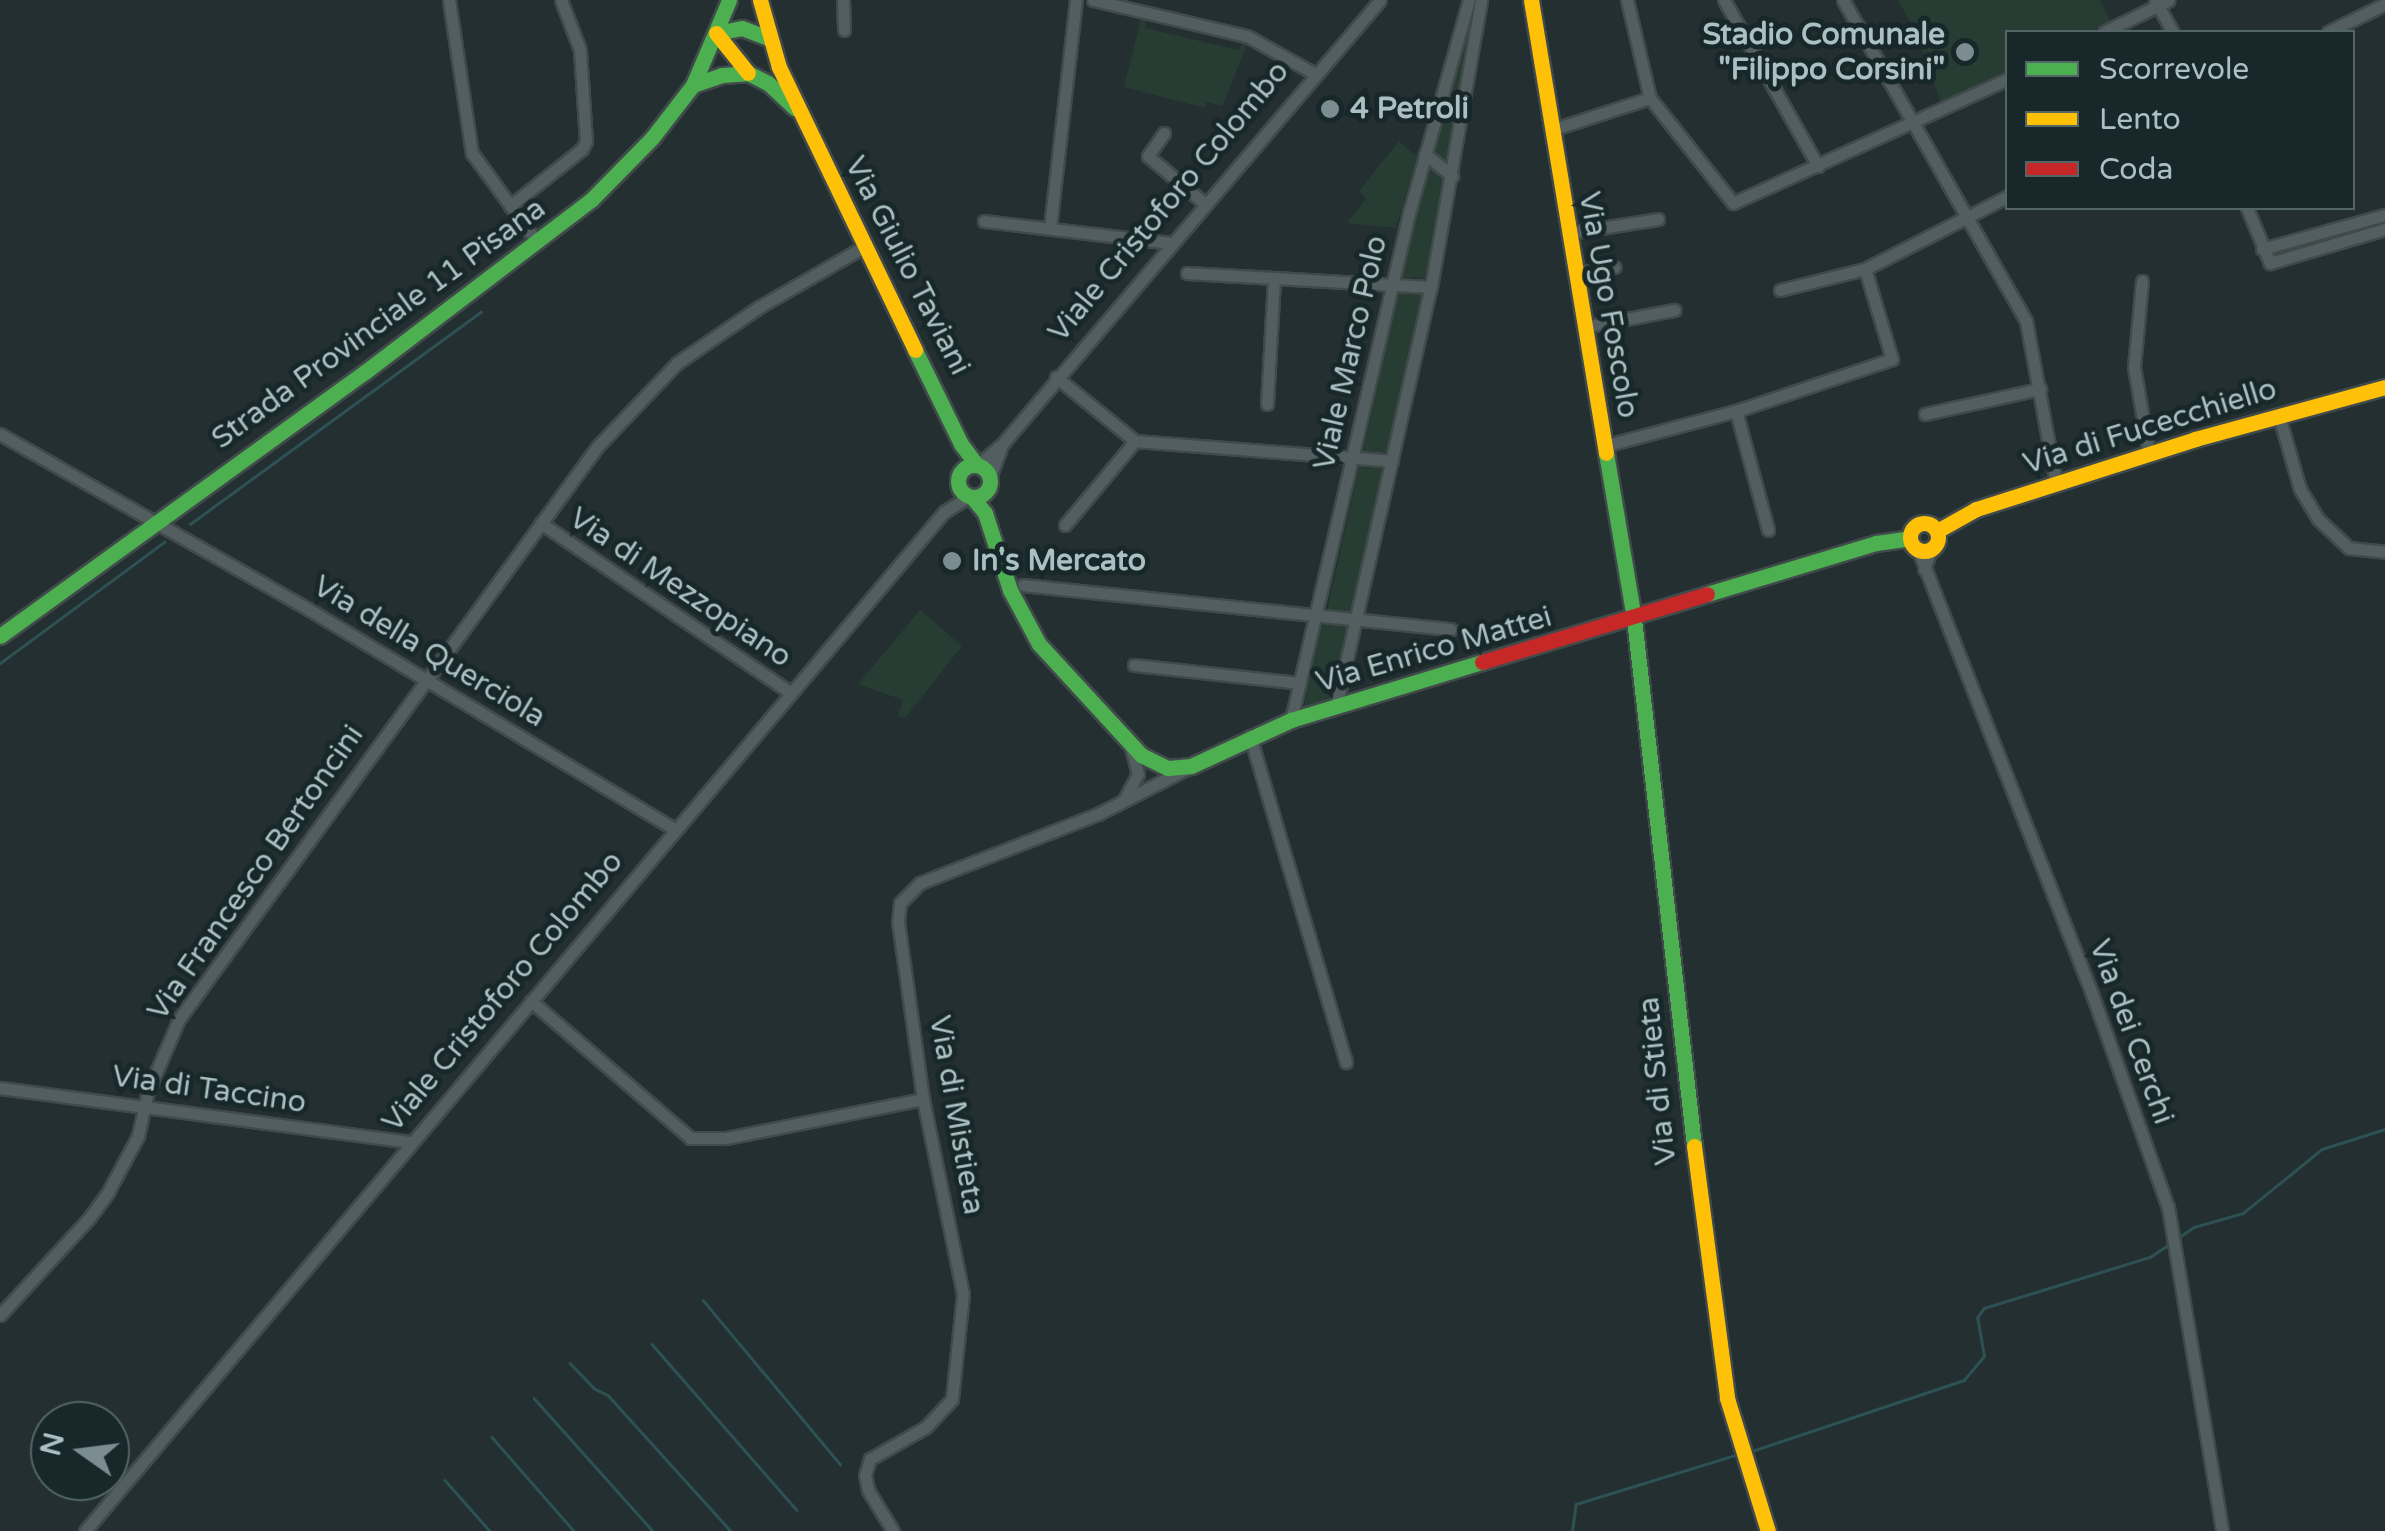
<!DOCTYPE html>
<html>
<head>
<meta charset="utf-8">
<style>
  body { margin:0 }
  #map { position:relative; width:2385px; height:1531px; overflow:hidden; background:#232f30; font-family:"Varela Round",sans-serif }
  div>[style] { position:absolute }
  .green>* { inset:0; background:#273d33 }
  .stream>* { height:2.5px; margin:-1.25px; padding:0 1.25px; transform-origin:1.25px; border-radius:1.25px; background:#2d5154 }
  .roads { filter:drop-shadow(2px 0 #414a4b) drop-shadow(-2px 0 #414a4b) drop-shadow(0 2px #414a4b) drop-shadow(0 -2px #414a4b) }
  .street>* { height:11px; margin:-5.5px; padding:0 5.5px; transform-origin:5.5px; border-radius:5.5px; background:#525e5f }
  .fast>* { height:15px; margin:-7.5px; padding:0 7.5px; transform-origin:7.5px; border-radius:7.5px; background:#4caf50 }
  .fast>.ring { margin:-7.5px; padding:0; box-sizing:content-box; background:none; border:15px solid #4caf50; border-radius:50% }
  .slow>* { height:15px; margin:-7.5px; padding:0 7.5px; transform-origin:7.5px; border-radius:7.5px; background:#ffc107 }
  .slow>.ring { margin:-7.5px; padding:0; box-sizing:content-box; background:none; border:15px solid #ffc107; border-radius:50% }
  .jam>* { height:15px; margin:-7.5px; padding:0 7.5px; transform-origin:7.5px; border-radius:7.5px; background:#c62828 }
  .dots>* { width:28px; height:28px; translate:-50% -50%; box-sizing:border-box; border:5px solid #18282a; border-radius:50% }
  span { translate:-50% -50%; white-space:nowrap; text-align:center; line-height:1.15; -webkit-text-stroke:10px #18282a; paint-order:stroke }
  .poi-label { font-size:30px; color:#abc0c3; font-weight:700 }
  .right { translate:-100% -50%; text-align:right }
  .left { translate:0 -50%; text-align:left }
  .street-label { font-size:30px; color:#abc0c3 }
  .legend { position:absolute; left:2005px; top:30px; width:350px; height:180px; box-sizing:border-box; background:#18282a; border:2px solid #536567; margin:0; padding:12px 18px; list-style:none; font-size:30px; color:#abc0c3 }
  .legend li { display:flex; align-items:center; gap:20px; height:50px }
  .legend b { width:50px; border:2px solid #536567 }
  .north { position:absolute; left:30px; top:1401px; width:100px; height:100px; box-sizing:border-box; background:#18282a; border:2px solid #536567; border-radius:50%; rotate:284deg; font-size:28px; font-weight:700; line-height:40px; text-align:center; color:#abc0c3 }
  .north::after { content:''; display:block; margin:auto; width:35px; height:45px; background:#7b8d90; clip-path:polygon(50% 0,100% 100%,50% 72%,0 100%) }
</style>
</head>
<body>
<div id="map">
  <div class="green">
    <i style="clip-path:polygon(1898px 0,2100px 0,2111px 22px,2088px 32px,2008px 32px,2007px 71px,1941px 102px,1914px 29px)"></i>
    <i style="clip-path:polygon(1469px 12px,1474px 12px,1448px 164px,1430px 150px)"></i>
    <i style="clip-path:polygon(1141px 19px,1146px 20px,1145px 28px,1238px 50px,1243px 43px,1247px 45px,1222px 106px,1206px 102px,1205px 108px,1124px 87px)"></i>
    <i style="clip-path:polygon(1399px 141px,1417px 157px,1396px 228px,1347px 223px,1366px 199px,1359px 191px)"></i>
    <i style="clip-path:polygon(1427px 163px,1445px 177px,1426px 278px,1398px 277px)"></i>
    <i style="clip-path:polygon(1398px 291px,1424px 293px,1389px 453px,1363px 452px)"></i>
    <i style="clip-path:polygon(1359px 467px,1386px 468px,1352px 614px,1327px 611px)"></i>
    <i style="clip-path:polygon(920px 610px,962px 646px,905px 718px,898px 716px,903px 700px,858px 684px)"></i>
    <i style="clip-path:polygon(1322px 623px,1346px 624px,1348px 631px,1333px 699px,1303px 709px)"></i>
  </div>
  <div class="stream">
    <i style="left:190px;top:524px;width:360px;rotate:-36.1deg"></i>
    <i style="left:0;top:663px;width:204px;rotate:-36.4deg"></i>
    <i style="left:2178px;top:1238px;width:19px;rotate:-35deg"></i>
    <i style="left:2194px;top:1227px;width:51px;rotate:-15.9deg"></i>
    <i style="left:2243px;top:1213px;width:102px;rotate:-39deg"></i>
    <i style="left:2322px;top:1149px;width:66px;rotate:-17.6deg"></i>
    <i style="left:703px;top:1300px;width:214px;rotate:50.1deg"></i>
    <i style="left:652px;top:1344px;width:220px;rotate:48.9deg"></i>
    <i style="left:570px;top:1363px;width:36px;rotate:46deg"></i>
    <i style="left:595px;top:1389px;width:14px;rotate:25deg"></i>
    <i style="left:608px;top:1395px;width:183px;rotate:47.9deg"></i>
    <i style="left:534px;top:1398px;width:178px;rotate:48.2deg"></i>
    <i style="left:492px;top:1437px;width:125px;rotate:48.9deg"></i>
    <i style="left:1752px;top:1451px;width:224px;rotate:-18.5deg"></i>
    <i style="left:1964px;top:1380px;width:31px;rotate:-50deg"></i>
    <i style="left:1984px;top:1356px;width:39px;rotate:-100deg"></i>
    <i style="left:1977px;top:1318px;width:12px;rotate:-55deg"></i>
    <i style="left:1984px;top:1308px;width:174px;rotate:-17.1deg"></i>
    <i style="left:2150px;top:1257px;width:25px;rotate:-34deg"></i>
    <i style="left:445px;top:1480px;width:68px;rotate:48.6deg"></i>
    <i style="left:1572px;top:1531px;width:27px;rotate:-82deg"></i>
    <i style="left:1576px;top:1504px;width:170px;rotate:-17.1deg"></i>
  </div>
  <div class="roads">
    <div class="street">
      <i style="left:449px;top:0;width:155px;rotate:81.5deg"></i>
      <i style="left:472px;top:153px;width:110px;rotate:53.9deg"></i>
      <i style="left:843px;top:0;width:30px;rotate:88deg"></i>
      <i style="left:1093px;top:0;width:158px;rotate:13.2deg"></i>
      <i style="left:1247px;top:36px;width:78px;rotate:29.2deg"></i>
      <i style="left:1627px;top:0;width:101px;rotate:76.8deg"></i>
      <i style="left:1650px;top:98px;width:134px;rotate:51.7deg"></i>
      <i style="left:1733px;top:203px;width:302px;rotate:-24.3deg"></i>
      <i style="left:1724px;top:0;width:191px;rotate:60.5deg"></i>
      <i style="left:1843px;top:0;width:369px;rotate:60.3deg"></i>
      <i style="left:2026px;top:321px;width:165px;rotate:79.5deg"></i>
      <i style="left:2155px;top:0;width:37px;rotate:61deg"></i>
      <i style="left:2104px;top:32px;width:72px;rotate:-26.2deg"></i>
      <i style="left:2328px;top:32px;width:64px;rotate:-26.2deg"></i>
      <i style="left:1551px;top:130px;width:104px;rotate:-17.9deg"></i>
      <i style="left:1164px;top:133px;width:28px;rotate:125deg"></i>
      <i style="left:1148px;top:156px;width:73px;rotate:40deg"></i>
      <i style="left:1425px;top:154px;width:35px;rotate:39deg"></i>
      <i style="left:510px;top:206px;width:92px;rotate:-38.4deg"></i>
      <i style="left:582px;top:149px;width:9px;rotate:-63deg"></i>
      <i style="left:586px;top:141px;width:91px;rotate:-93.8deg"></i>
      <i style="left:580px;top:50px;width:53px;rotate:-110.8deg"></i>
      <i style="left:2247px;top:208px;width:60px;rotate:67.3deg"></i>
      <i style="left:2270px;top:263px;width:120px;rotate:-16.5deg"></i>
      <i style="left:984px;top:221px;width:187px;rotate:6.7deg"></i>
      <i style="left:1050px;top:228px;width:229px;rotate:-83.5deg"></i>
      <i style="left:1568px;top:233px;width:91px;rotate:-8.8deg"></i>
      <i style="left:2262px;top:249px;width:128px;rotate:-15.5deg"></i>
      <i style="left:1187px;top:273px;width:244px;rotate:3.3deg"></i>
      <i style="left:1574px;top:273px;width:41px;rotate:-8.3deg"></i>
      <i style="left:2142px;top:281px;width:86px;rotate:95.3deg"></i>
      <i style="left:2134px;top:367px;width:88px;rotate:80.2deg"></i>
      <i style="left:1780px;top:290px;width:88px;rotate:-13.9deg"></i>
      <i style="left:1865px;top:269px;width:161px;rotate:-27deg"></i>
      <i style="left:1584px;top:327px;width:92px;rotate:-10.7deg"></i>
      <i style="left:1056px;top:377px;width:102px;rotate:39deg"></i>
      <i style="left:1135px;top:441px;width:258px;rotate:4.4deg"></i>
      <i style="left:1267px;top:404px;width:125px;rotate:-86.8deg"></i>
      <i style="left:1736px;top:411px;width:123px;rotate:74.9deg"></i>
      <i style="left:1925px;top:414px;width:118px;rotate:-12.3deg"></i>
      <i style="left:2279px;top:416px;width:76px;rotate:74deg"></i>
      <i style="left:2300px;top:489px;width:35px;rotate:59deg"></i>
      <i style="left:2318px;top:519px;width:42px;rotate:43.1deg"></i>
      <i style="left:2349px;top:548px;width:36px;rotate:6deg"></i>
      <i style="left:0;top:434px;width:362px;rotate:29.6deg"></i>
      <i style="left:315px;top:613px;width:421px;rotate:31deg"></i>
      <i style="left:1604px;top:446px;width:137px;rotate:-14.9deg"></i>
      <i style="left:1736px;top:411px;width:164px;rotate:-18.4deg"></i>
      <i style="left:1892px;top:359px;width:94px;rotate:-106.7deg"></i>
      <i style="left:978px;top:465px;width:35px;rotate:-41deg"></i>
      <i style="left:1004px;top:442px;width:580px;rotate:-49.61deg"></i>
      <i style="left:990px;top:477px;width:30px;rotate:-69deg"></i>
      <i style="left:541px;top:523px;width:302px;rotate:34.2deg"></i>
      <i style="left:1065px;top:525px;width:109px;rotate:-50.2deg"></i>
      <i style="left:1918px;top:550px;width:477px;rotate:68.6deg"></i>
      <i style="left:2092px;top:994px;width:226px;rotate:70.4deg"></i>
      <i style="left:2168px;top:1207px;width:328px;rotate:80.5deg"></i>
      <i style="left:1924px;top:569px;width:20px;rotate:-70deg"></i>
      <i style="left:1023px;top:585px;width:430px;rotate:5.9deg"></i>
      <i style="left:1134px;top:665px;width:167px;rotate:6.2deg"></i>
      <i style="left:1336px;top:707px;width:431px;rotate:-77.3deg"></i>
      <i style="left:1431px;top:287px;width:291px;rotate:-80.1deg"></i>
      <i style="left:1291px;top:720px;width:521px;rotate:-76.9deg"></i>
      <i style="left:1409px;top:213px;width:221px;rotate:-74.3deg"></i>
      <i style="left:1250px;top:736px;width:340px;rotate:73.6deg"></i>
      <i style="left:1124px;top:800px;width:30px;rotate:-62deg"></i>
      <i style="left:1138px;top:774px;width:27px;rotate:-105deg"></i>
      <i style="left:531px;top:1001px;width:210px;rotate:40.7deg"></i>
      <i style="left:690px;top:1138px;width:36px"></i>
      <i style="left:726px;top:1138px;width:201px;rotate:-11.2deg"></i>
      <i style="left:0;top:1088px;width:415px;rotate:7.5deg"></i>
      <i style="left:0;top:1315px;width:133px;rotate:-47.4deg"></i>
      <i style="left:90px;top:1217px;width:31px;rotate:-54deg"></i>
      <i style="left:108px;top:1192px;width:64px;rotate:-61.8deg"></i>
      <i style="left:138px;top:1136px;width:46px;rotate:-77.5deg"></i>
      <i style="left:148px;top:1091px;width:78px;rotate:-66.7deg"></i>
      <i style="left:179px;top:1019px;width:708px;rotate:-53.84deg"></i>
      <i style="left:597px;top:447px;width:116px;rotate:-46.4deg"></i>
      <i style="left:677px;top:363px;width:99px;rotate:-34.3deg"></i>
      <i style="left:759px;top:307px;width:122px;rotate:-29.9deg"></i>
      <i style="left:85px;top:1531px;width:1333px;rotate:-49.87deg"></i>
      <i style="left:944px;top:512px;width:31px;rotate:-32deg"></i>
      <i style="left:893px;top:1531px;width:48px;rotate:-121.4deg"></i>
      <i style="left:868px;top:1490px;width:15px;rotate:-101deg"></i>
      <i style="left:865px;top:1475px;width:17px;rotate:-73deg"></i>
      <i style="left:870px;top:1459px;width:64px;rotate:-29.7deg"></i>
      <i style="left:926px;top:1427px;width:38px;rotate:-47deg"></i>
      <i style="left:952px;top:1399px;width:106px;rotate:-84deg"></i>
      <i style="left:963px;top:1294px;width:199px;rotate:-101.6deg"></i>
      <i style="left:923px;top:1099px;width:179px;rotate:-98deg"></i>
      <i style="left:898px;top:922px;width:19px;rotate:-84deg"></i>
      <i style="left:900px;top:903px;width:28px;rotate:-45deg"></i>
      <i style="left:920px;top:883px;width:191px;rotate:-21.2deg"></i>
      <i style="left:1098px;top:814px;width:101px;rotate:-27.1deg"></i>
    </div>
    <div class="fast">
      <i style="left:716px;top:33px;width:26px;rotate:-11deg"></i>
      <i style="left:742px;top:28px;width:30px;rotate:21deg"></i>
      <i style="left:693px;top:85px;width:31px;rotate:-19deg"></i>
      <i style="left:722px;top:75px;width:26px;rotate:-4deg"></i>
      <i style="left:748px;top:73px;width:22px;rotate:27deg"></i>
      <i style="left:768px;top:83px;width:37px;rotate:43deg"></i>
      <i style="left:915px;top:350px;width:105px;rotate:63.9deg"></i>
      <i style="left:961px;top:444px;width:25px;rotate:53deg"></i>
      <i style="left:1606px;top:453px;width:168px;rotate:80.4deg"></i>
      <i style="left:1634px;top:619px;width:530px;rotate:83.5deg"></i>
      <i class="ring" style="left:958px;top:465px;width:17px;height:17px"></i>
      <i style="left:972px;top:497px;width:21px;rotate:51deg"></i>
      <i style="left:985px;top:513px;width:81px;rotate:72deg"></i>
      <i style="left:1010px;top:590px;width:61px;rotate:61.8deg"></i>
      <i style="left:1039px;top:644px;width:151px;rotate:47.4deg"></i>
      <i style="left:1141px;top:755px;width:30px;rotate:26deg"></i>
      <i style="left:1168px;top:768px;width:23px;rotate:-5deg"></i>
      <i style="left:1191px;top:766px;width:110px;rotate:-24.7deg"></i>
      <i style="left:1291px;top:720px;width:200px;rotate:-16.9deg"></i>
      <i style="left:1707px;top:594px;width:177px;rotate:-16.8deg"></i>
      <i style="left:1876px;top:543px;width:34px;rotate:-8deg"></i>
      <i style="left:0;top:636px;width:450px;rotate:-35.9deg"></i>
      <i style="left:365px;top:372px;width:284px;rotate:-37.3deg"></i>
      <i style="left:591px;top:200px;width:87px;rotate:-45.5deg"></i>
      <i style="left:652px;top:138px;width:67px;rotate:-52.3deg"></i>
      <i style="left:693px;top:85px;width:92px;rotate:-67deg"></i>
    </div>
    <div class="slow">
      <i style="left:760px;top:0;width:70px;rotate:74.2deg"></i>
      <i style="left:779px;top:67px;width:314px;rotate:64.3deg"></i>
      <i style="left:1531px;top:0;width:459px;rotate:80.6deg"></i>
      <i style="left:716px;top:33px;width:51px;rotate:51.3deg"></i>
      <i class="ring" style="left:1910px;top:523px;width:13px;height:13px"></i>
      <i style="left:1937px;top:531px;width:45px;rotate:-29.4deg"></i>
      <i style="left:1976px;top:509px;width:230px;rotate:-17.7deg"></i>
      <i style="left:2195px;top:439px;width:197px;rotate:-15.3deg"></i>
      <i style="left:1694px;top:1146px;width:254px;rotate:82.5deg"></i>
      <i style="left:1727px;top:1398px;width:139px;rotate:72.9deg"></i>
    </div>
    <div class="jam">
      <i style="left:1482px;top:662px;width:235px;rotate:-16.8deg"></i>
    </div>
  </div>
  <div class="dots">
    <i style="left:1965px;top:52px;background:#7b8d90"></i>
    <i style="left:1330px;top:109px;background:#7b8d90"></i>
    <i style="left:952px;top:561px;background:#7b8d90"></i>
  </div>
  <div class="poi-label">
    <span class="right" style="left:1945px;top:52px">Stadio Comunale<br>"Filippo Corsini"</span>
    <span class="left" style="left:1350px;top:109px">4 Petroli</span>
    <span class="left" style="left:972px;top:561px">In's Mercato</span>
  </div>
  <div class="street-label">
    <span style="left:1169px;top:202px;rotate:-50deg">Viale Cristoforo Colombo</span>
    <span style="left:907px;top:266px;rotate:63deg">Via Giulio Taviani</span>
    <span style="left:1608px;top:305px;rotate:80deg">Via Ugo Foscolo</span>
    <span style="left:379px;top:324px;rotate:-36deg">Strada Provinciale 11 Pisana</span>
    <span style="left:1351px;top:353px;rotate:-77deg">Viale Marco Polo</span>
    <span style="left:2150px;top:427px;rotate:-17deg">Via di Fucecchiello</span>
    <span style="left:680px;top:588px;rotate:34deg">Via di Mezzopiano</span>
    <span style="left:1434px;top:650px;rotate:-16deg">Via Enrico Mattei</span>
    <span style="left:429px;top:652px;rotate:31deg">Via della Querciola</span>
    <span style="left:256px;top:873px;rotate:-55deg">Via Francesco Bertoncini</span>
    <span style="left:503px;top:992px;rotate:-50deg">Viale Cristoforo Colombo</span>
    <span style="left:2131px;top:1032px;rotate:70deg">Via dei Cerchi</span>
    <span style="left:1658px;top:1081px;rotate:-96deg">Via di Stieta</span>
    <span style="left:209px;top:1090px;rotate:8deg">Via di Taccino</span>
    <span style="left:956px;top:1115px;rotate:80deg">Via di Mistieta</span>
  </div>
  <ul class="legend">
  <li><b style="height:12px;background:#4caf50"></b>Scorrevole</li>
  <li><b style="height:12px;background:#ffc107"></b>Lento</li>
  <li><b style="height:12px;background:#c62828"></b>Coda</li>
  </ul>
  <div class="north">N</div>
</div>
</body>
</html>
